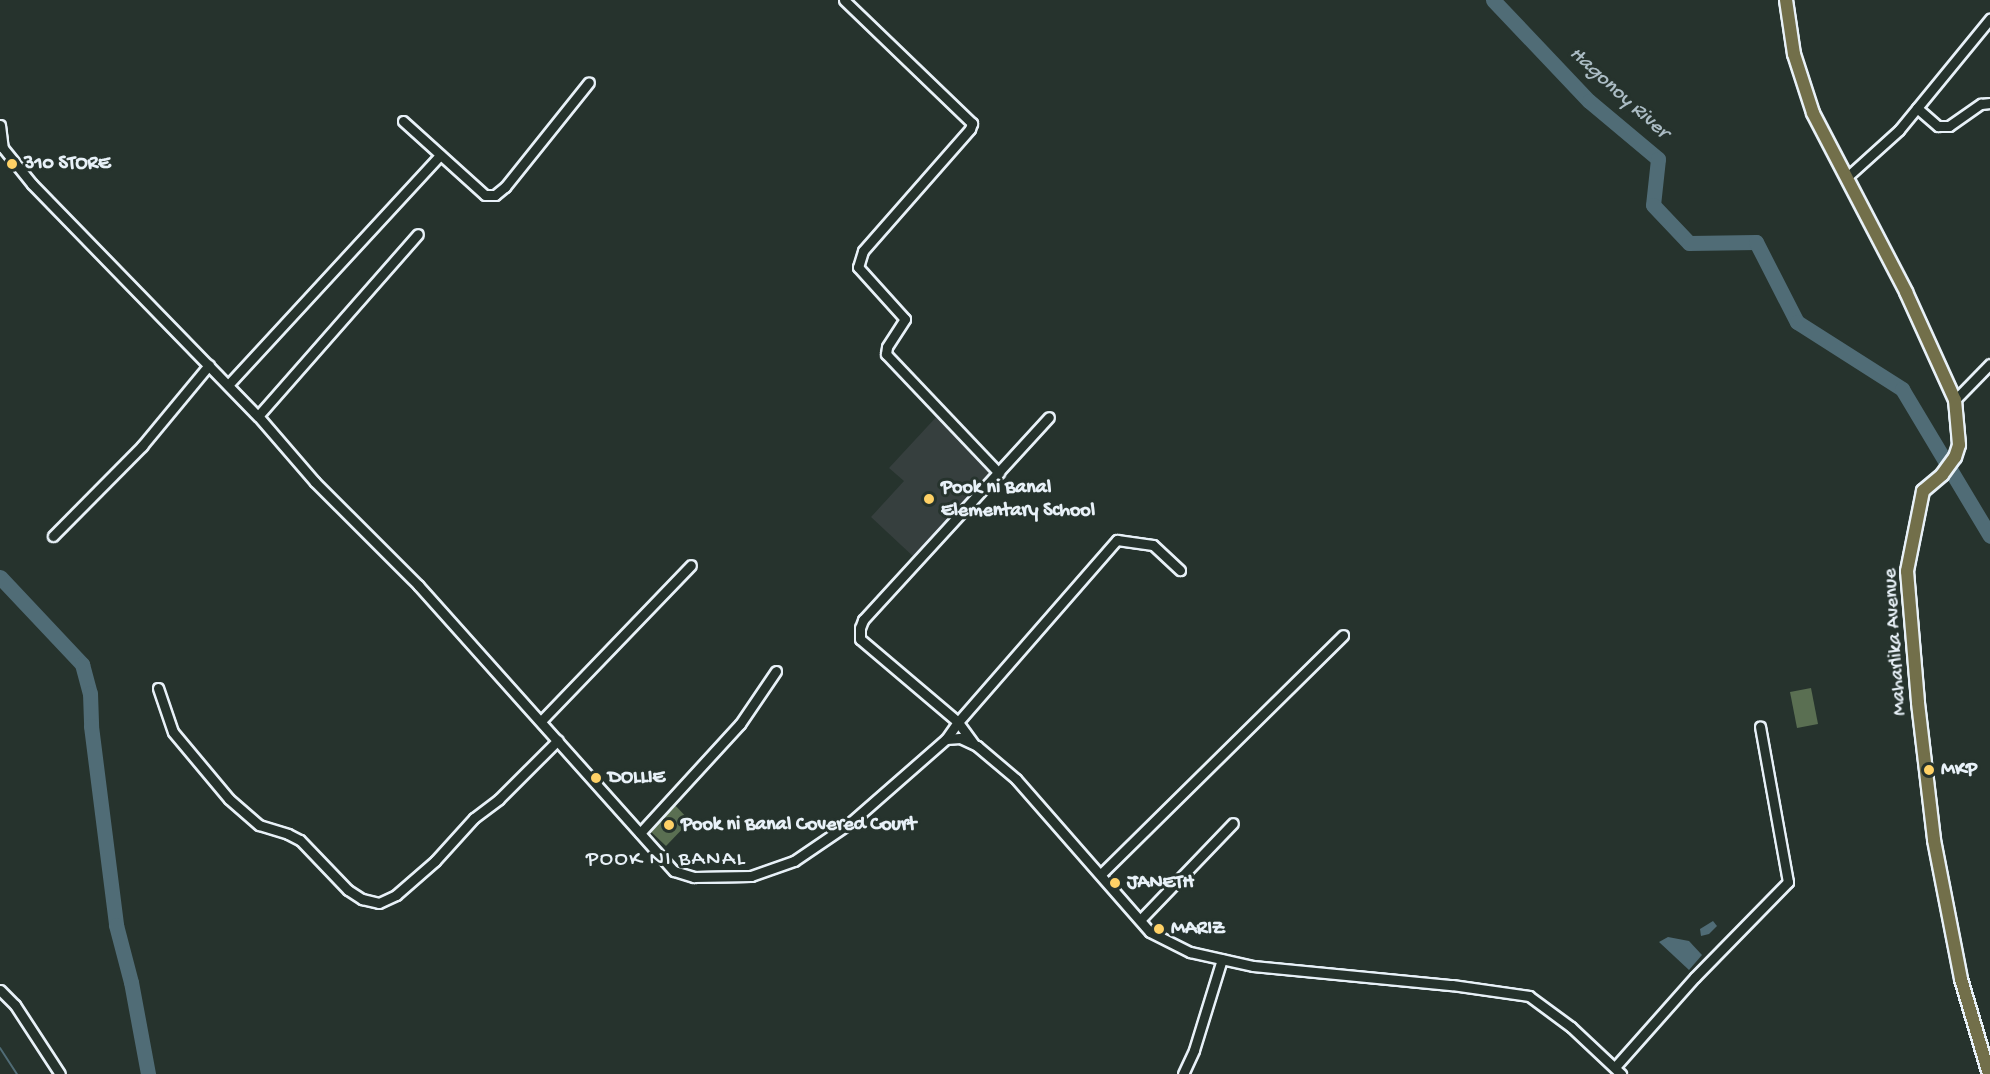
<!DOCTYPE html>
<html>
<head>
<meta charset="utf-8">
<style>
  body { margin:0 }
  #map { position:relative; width:1990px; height:1074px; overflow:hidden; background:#26332d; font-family:"Gochi Hand",sans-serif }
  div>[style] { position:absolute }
  .built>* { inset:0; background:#363f3e }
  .green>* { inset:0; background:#5a6f52 }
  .water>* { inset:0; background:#506c76 }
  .stream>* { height:2px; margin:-1px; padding:0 1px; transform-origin:1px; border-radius:1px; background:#506c76 }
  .river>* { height:15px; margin:-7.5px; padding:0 7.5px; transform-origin:7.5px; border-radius:7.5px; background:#506c76 }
  .roads { filter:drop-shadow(2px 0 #e8f1f8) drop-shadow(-2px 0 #e8f1f8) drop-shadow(0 2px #e8f1f8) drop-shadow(0 -2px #e8f1f8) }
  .minor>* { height:9px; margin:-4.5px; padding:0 4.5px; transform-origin:4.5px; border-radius:4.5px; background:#26332d }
  .major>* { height:12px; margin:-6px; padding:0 6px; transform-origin:6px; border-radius:6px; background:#726f4a }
  .dots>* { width:16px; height:16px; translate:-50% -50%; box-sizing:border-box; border:3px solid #26332d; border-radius:50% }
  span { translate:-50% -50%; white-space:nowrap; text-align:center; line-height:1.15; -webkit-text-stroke:6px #26332d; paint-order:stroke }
  .poi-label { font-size:20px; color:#e8f1f8; font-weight:700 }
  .left { translate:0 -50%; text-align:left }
  .street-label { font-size:20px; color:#e8f1f8 }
  .water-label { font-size:21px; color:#abbcc4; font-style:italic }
  .quarter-label { font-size:22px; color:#e8f1f8; letter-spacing:1.5px }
</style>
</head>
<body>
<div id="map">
  <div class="built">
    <i style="clip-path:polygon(939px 414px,996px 472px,916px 559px,871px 517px,904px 481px,889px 468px)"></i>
  </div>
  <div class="green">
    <i style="clip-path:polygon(1811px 688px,1818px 724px,1797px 728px,1790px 692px)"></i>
    <i style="clip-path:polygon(673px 803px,690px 821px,666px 846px,648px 829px)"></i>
  </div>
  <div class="water">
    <i style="clip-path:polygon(1713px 921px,1717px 926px,1709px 934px,1701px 936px,1700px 929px)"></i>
    <i style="clip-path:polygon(1668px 937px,1689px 941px,1702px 955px,1689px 970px,1659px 942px)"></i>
  </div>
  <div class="stream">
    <i style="left:0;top:1048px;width:31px;rotate:57deg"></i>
  </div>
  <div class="river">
    <i style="left:1493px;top:0;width:139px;rotate:46.5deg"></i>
    <i style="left:1589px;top:101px;width:90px;rotate:40deg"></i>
    <i style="left:1658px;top:159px;width:46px;rotate:96.2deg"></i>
    <i style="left:1653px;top:205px;width:52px;rotate:46.5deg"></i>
    <i style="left:1689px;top:243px;width:67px;rotate:-0.9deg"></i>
    <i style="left:1756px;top:242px;width:90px;rotate:62.9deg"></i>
    <i style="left:1797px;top:322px;width:125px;rotate:32.5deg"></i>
    <i style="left:1902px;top:389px;width:171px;rotate:59.1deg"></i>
    <i style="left:0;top:577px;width:120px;rotate:46.7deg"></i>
    <i style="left:82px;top:664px;width:30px;rotate:75deg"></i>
    <i style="left:90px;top:693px;width:33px;rotate:88deg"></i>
    <i style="left:91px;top:726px;width:201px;rotate:82.8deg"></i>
    <i style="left:116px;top:925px;width:59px;rotate:75.3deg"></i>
    <i style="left:131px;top:982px;width:94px;rotate:79.5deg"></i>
  </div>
  <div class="roads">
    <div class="minor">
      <i style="left:844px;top:0;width:178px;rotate:43.9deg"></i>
      <i style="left:972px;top:123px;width:6px;rotate:108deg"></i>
      <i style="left:970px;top:129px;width:162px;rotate:131.3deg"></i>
      <i style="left:863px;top:251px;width:17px;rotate:107deg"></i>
      <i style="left:858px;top:267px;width:70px;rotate:47.9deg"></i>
      <i style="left:905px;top:319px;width:33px;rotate:123deg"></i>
      <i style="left:887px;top:347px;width:7px;rotate:98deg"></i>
      <i style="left:886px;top:354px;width:164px;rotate:46.5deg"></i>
      <i style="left:1917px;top:108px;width:28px;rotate:41deg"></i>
      <i style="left:1938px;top:126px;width:11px"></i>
      <i style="left:1949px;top:126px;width:39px;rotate:-35deg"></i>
      <i style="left:1981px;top:104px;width:9px;rotate:-6deg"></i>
      <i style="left:403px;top:121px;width:110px;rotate:42.1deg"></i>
      <i style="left:485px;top:195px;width:10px"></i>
      <i style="left:495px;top:195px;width:13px;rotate:-39deg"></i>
      <i style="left:505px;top:187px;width:134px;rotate:-51.3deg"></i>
      <i style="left:0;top:125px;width:23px;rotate:83deg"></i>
      <i style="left:3px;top:148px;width:46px;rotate:51.1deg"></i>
      <i style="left:32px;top:184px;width:324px;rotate:45.8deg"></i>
      <i style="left:258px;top:416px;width:87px;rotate:49.2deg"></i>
      <i style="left:315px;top:482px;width:146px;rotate:45deg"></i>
      <i style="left:418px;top:585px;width:384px;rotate:48.2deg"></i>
      <i style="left:674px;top:871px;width:21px;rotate:17deg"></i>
      <i style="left:694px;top:877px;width:57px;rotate:-1deg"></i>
      <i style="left:751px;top:876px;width:46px;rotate:-19.2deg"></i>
      <i style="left:794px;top:861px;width:68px;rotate:-34.2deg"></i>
      <i style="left:850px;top:823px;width:128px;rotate:-41.2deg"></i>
      <i style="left:946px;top:739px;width:14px;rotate:-4deg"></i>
      <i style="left:960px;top:738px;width:19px;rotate:25deg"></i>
      <i style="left:977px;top:746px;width:51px;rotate:40.2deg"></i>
      <i style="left:1016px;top:779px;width:203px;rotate:48.8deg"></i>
      <i style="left:1150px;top:932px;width:45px;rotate:26.6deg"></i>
      <i style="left:1190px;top:952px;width:65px;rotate:12.5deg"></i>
      <i style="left:1253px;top:966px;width:200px;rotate:5.5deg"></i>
      <i style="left:1452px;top:985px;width:78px;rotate:8.1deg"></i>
      <i style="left:1529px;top:996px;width:52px;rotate:36.4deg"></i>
      <i style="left:1571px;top:1027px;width:69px;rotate:43.2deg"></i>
      <i style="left:1847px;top:177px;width:70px;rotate:-42.1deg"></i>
      <i style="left:1899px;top:130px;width:144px;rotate:-50.7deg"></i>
      <i style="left:228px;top:385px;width:313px;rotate:-47.3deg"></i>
      <i style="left:1955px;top:400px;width:50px;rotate:-45.8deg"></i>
      <i style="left:258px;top:416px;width:242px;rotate:-48.7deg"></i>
      <i style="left:53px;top:536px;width:127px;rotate:-45.3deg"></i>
      <i style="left:142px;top:446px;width:105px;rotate:-50.4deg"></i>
      <i style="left:158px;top:688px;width:46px;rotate:71.2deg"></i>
      <i style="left:173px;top:732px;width:87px;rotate:50.1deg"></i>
      <i style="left:229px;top:799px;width:40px;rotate:41deg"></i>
      <i style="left:259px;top:825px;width:30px;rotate:17deg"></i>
      <i style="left:288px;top:834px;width:13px;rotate:27deg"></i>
      <i style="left:300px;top:840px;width:69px;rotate:46.2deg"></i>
      <i style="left:348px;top:890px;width:17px;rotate:33deg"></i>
      <i style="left:362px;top:899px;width:17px;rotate:13deg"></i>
      <i style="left:379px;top:903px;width:19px;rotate:-25deg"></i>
      <i style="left:396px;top:895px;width:52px;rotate:-41.1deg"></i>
      <i style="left:435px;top:861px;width:58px;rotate:-47.8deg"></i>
      <i style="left:474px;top:818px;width:31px;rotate:-37deg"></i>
      <i style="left:499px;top:799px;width:83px;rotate:-45deg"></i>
      <i style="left:541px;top:721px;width:216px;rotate:-46.1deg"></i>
      <i style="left:946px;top:739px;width:21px;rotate:-55deg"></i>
      <i style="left:958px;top:722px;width:128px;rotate:-139.7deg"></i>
      <i style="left:860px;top:639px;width:11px;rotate:-90deg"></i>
      <i style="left:860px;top:628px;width:9px;rotate:-69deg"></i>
      <i style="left:863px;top:620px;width:275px;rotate:-47.5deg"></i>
      <i style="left:973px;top:743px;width:26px;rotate:-126deg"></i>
      <i style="left:958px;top:722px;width:242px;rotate:-48.9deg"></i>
      <i style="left:1117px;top:540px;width:36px;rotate:8deg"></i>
      <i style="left:1153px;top:545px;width:37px;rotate:43deg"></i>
      <i style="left:640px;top:833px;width:148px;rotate:-47.5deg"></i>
      <i style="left:740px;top:724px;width:64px;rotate:-55.8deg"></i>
      <i style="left:1101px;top:874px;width:340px;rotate:-44.6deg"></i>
      <i style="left:1140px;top:920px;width:134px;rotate:-46.2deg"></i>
      <i style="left:0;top:990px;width:21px;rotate:45deg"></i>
      <i style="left:15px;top:1005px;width:82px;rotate:56.9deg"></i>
      <i style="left:1615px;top:1067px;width:120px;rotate:-48.4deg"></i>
      <i style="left:1695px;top:977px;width:133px;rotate:-45.6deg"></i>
      <i style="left:1788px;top:882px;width:158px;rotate:-100.2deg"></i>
      <i style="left:1183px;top:1074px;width:26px;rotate:-65deg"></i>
      <i style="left:1194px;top:1050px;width:95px;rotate:-72.9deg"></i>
    </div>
    <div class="major">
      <i style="left:1786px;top:0;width:55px;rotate:81.6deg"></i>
      <i style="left:1794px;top:54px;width:62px;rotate:72.1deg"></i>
      <i style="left:1813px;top:113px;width:202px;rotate:62.5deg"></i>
      <i style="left:1906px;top:292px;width:119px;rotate:65.6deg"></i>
      <i style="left:1955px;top:400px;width:45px;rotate:84.9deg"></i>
      <i style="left:1959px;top:445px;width:13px;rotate:108deg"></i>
      <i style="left:1955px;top:457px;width:22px;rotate:126deg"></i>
      <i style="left:1942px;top:475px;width:25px;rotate:140deg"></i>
      <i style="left:1923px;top:491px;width:82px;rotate:101.3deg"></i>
      <i style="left:1907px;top:571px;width:132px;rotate:85.2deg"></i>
      <i style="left:1918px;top:703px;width:138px;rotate:83.3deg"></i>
      <i style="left:1934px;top:840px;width:142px;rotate:79deg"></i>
      <i style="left:1961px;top:979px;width:99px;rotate:73.6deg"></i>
    </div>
  </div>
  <div class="dots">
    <i style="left:12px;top:164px;background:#ffd166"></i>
    <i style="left:929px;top:499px;background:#ffd166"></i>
    <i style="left:1929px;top:770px;background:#ffd166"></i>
    <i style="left:596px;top:778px;background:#ffd166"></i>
    <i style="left:669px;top:825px;background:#ffd166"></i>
    <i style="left:1115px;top:883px;background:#ffd166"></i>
    <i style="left:1159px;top:929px;background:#ffd166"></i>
  </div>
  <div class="poi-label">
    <span class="left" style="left:24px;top:164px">310 STORE</span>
    <span class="left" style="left:941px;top:500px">Pook ni Banal<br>Elementary School</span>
    <span class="left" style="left:1941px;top:770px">MKP</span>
    <span class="left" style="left:608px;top:778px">DOLLIE</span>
    <span class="left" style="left:681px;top:825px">Pook ni Banal Covered Court</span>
    <span class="left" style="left:1127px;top:883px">JANETH</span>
    <span class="left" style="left:1171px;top:929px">MARIZ</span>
  </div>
  <div class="street-label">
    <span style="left:1896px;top:642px;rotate:-94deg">Maharlika Avenue</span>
  </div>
  <div class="water-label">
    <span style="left:1618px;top:94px;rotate:42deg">Hagonoy River</span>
  </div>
  <div class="quarter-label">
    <span style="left:666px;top:861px">POOK NI BANAL</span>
  </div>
</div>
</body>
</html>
